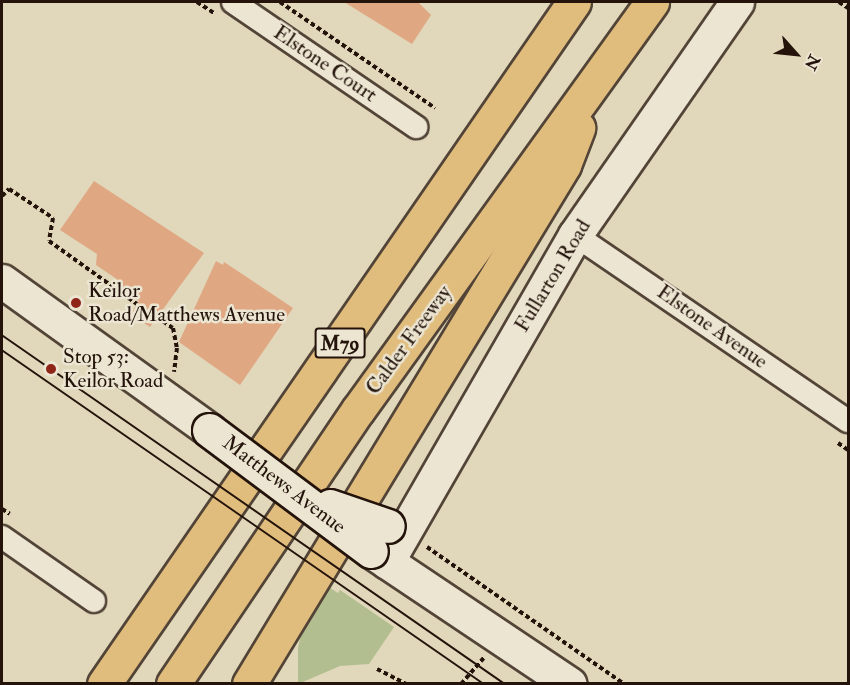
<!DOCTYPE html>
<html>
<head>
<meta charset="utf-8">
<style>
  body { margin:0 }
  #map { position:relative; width:850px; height:685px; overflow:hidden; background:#e1d7ba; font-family:"IM FELL Double Pica",serif }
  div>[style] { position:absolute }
  .green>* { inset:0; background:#b3be90 }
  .building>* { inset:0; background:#e0a783 }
  .path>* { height:4px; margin-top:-2px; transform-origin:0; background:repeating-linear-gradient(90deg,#23130b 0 4.5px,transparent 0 7.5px) }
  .roads { filter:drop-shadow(2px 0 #524437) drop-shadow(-2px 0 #524437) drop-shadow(0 2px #524437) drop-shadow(0 -2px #524437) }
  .street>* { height:22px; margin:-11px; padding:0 11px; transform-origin:11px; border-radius:11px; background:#ece5d2 }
  .secondary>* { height:33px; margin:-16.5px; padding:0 16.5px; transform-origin:16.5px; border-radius:16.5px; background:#ece5d2 }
  .highway>* { height:33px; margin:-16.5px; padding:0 16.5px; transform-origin:16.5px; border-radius:16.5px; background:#e0bc7d }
  .tram>* { height:1.5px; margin:-0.75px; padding:0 0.75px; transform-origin:0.75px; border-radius:0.75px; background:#23130b }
  .bridges { filter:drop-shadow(2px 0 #23130b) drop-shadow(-2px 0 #23130b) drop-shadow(0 2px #23130b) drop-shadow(0 -2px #23130b) }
  .secondary-bridge>* { height:33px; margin:-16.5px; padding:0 16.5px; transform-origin:16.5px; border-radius:16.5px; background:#ece5d2 }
  .dots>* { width:16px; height:16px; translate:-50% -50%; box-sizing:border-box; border:3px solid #ece5d2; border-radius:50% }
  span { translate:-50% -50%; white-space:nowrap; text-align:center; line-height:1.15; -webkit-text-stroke:5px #ece5d2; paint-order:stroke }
  .shield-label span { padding:2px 4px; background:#ece5d2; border:2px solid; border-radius:4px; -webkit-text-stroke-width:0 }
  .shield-label { font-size:20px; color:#23130b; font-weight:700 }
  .street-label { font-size:21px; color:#23130b }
  .poi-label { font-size:21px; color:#23130b }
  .left { translate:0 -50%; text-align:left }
  .frame { position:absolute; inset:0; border:3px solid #23130b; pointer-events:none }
  .north { position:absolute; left:766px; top:24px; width:60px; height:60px; -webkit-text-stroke:4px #ece5d2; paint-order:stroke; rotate:117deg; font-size:16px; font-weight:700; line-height:24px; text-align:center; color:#23130b }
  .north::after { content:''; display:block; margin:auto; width:21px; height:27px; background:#23130b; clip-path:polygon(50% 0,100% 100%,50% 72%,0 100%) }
</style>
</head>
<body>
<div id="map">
  <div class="green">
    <i style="clip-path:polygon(324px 584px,338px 593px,340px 590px,394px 627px,369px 664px,340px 666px,298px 684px,298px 648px,304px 619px)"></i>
  </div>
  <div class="building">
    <i style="clip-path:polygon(344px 2px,418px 2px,431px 15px,412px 44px)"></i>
    <i style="clip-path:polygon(94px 181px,204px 253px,150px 327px,131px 314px,139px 301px,118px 287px,121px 282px,96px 265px,97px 254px,60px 230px)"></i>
    <i style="clip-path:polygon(216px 261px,223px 265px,224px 262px,293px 308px,240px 385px,179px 342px)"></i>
  </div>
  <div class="path">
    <i style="left:197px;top:2px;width:20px;rotate:33deg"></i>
    <i style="left:280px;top:2px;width:188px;rotate:34.4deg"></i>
    <i style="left:839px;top:2px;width:11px;rotate:34deg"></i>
    <i style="left:2px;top:196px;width:10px;rotate:-45deg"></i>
    <i style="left:9px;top:189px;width:53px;rotate:33.4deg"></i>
    <i style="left:53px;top:218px;width:23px;rotate:100deg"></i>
    <i style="left:49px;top:241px;width:108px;rotate:35.6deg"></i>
    <i style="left:157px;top:317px;width:19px;rotate:35deg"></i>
    <i style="left:173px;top:328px;width:20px;rotate:79deg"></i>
    <i style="left:177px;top:348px;width:24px;rotate:97deg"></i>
    <i style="left:838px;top:443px;width:12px;rotate:35deg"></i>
    <i style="left:2px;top:509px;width:9px;rotate:32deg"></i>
    <i style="left:427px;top:547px;width:240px;rotate:34.8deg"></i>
    <i style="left:377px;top:669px;width:34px;rotate:27deg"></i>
    <i style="left:461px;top:684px;width:35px;rotate:-49deg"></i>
  </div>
  <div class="roads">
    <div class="street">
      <i style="left:233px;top:2px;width:222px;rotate:34.3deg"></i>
      <i style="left:575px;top:235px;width:330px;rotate:34.3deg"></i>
      <i style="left:2px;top:537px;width:112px;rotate:34.8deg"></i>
    </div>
    <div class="secondary">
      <i style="left:2px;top:281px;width:255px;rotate:35.7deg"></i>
      <i style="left:371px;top:551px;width:239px;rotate:33.8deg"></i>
      <i style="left:387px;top:562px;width:377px;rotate:-60.1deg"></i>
      <i style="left:575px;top:235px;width:284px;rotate:-55.2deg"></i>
    </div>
    <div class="highway">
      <i style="left:104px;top:684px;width:828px;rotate:-55.43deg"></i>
      <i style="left:173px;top:684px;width:331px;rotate:-56deg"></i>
      <i style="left:358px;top:410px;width:503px;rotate:-54.22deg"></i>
      <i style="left:249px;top:684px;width:607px;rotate:-58.74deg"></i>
      <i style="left:564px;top:165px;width:40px;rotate:-69deg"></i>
    </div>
  </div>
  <div class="tram">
    <i style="left:2px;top:335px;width:612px;rotate:34.75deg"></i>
    <i style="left:2px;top:350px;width:586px;rotate:34.72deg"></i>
  </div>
  <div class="bridges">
    <div class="secondary-bridge">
      <i style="left:209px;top:430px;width:202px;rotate:36.8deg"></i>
      <i style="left:330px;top:506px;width:61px;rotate:19deg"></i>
    </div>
  </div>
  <div class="dots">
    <i style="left:76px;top:303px;background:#8f2418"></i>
    <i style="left:51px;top:369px;background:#8f2418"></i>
  </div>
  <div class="shield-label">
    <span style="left:340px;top:343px">M79</span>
  </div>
  <div class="street-label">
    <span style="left:325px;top:64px;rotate:34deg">Elstone Court</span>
    <span style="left:553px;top:276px;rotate:-59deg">Fullarton Road</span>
    <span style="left:712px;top:327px;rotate:35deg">Elstone Avenue</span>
    <span style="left:409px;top:340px;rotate:-54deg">Calder Freeway</span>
    <span style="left:284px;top:485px;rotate:37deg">Matthews Avenue</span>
  </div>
  <div class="poi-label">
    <span class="left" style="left:88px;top:303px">Keilor<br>Road/Matthews Avenue</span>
    <span class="left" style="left:63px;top:369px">Stop 53:<br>Keilor Road</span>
  </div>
  <div class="frame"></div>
  <div class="north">N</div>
</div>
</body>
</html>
